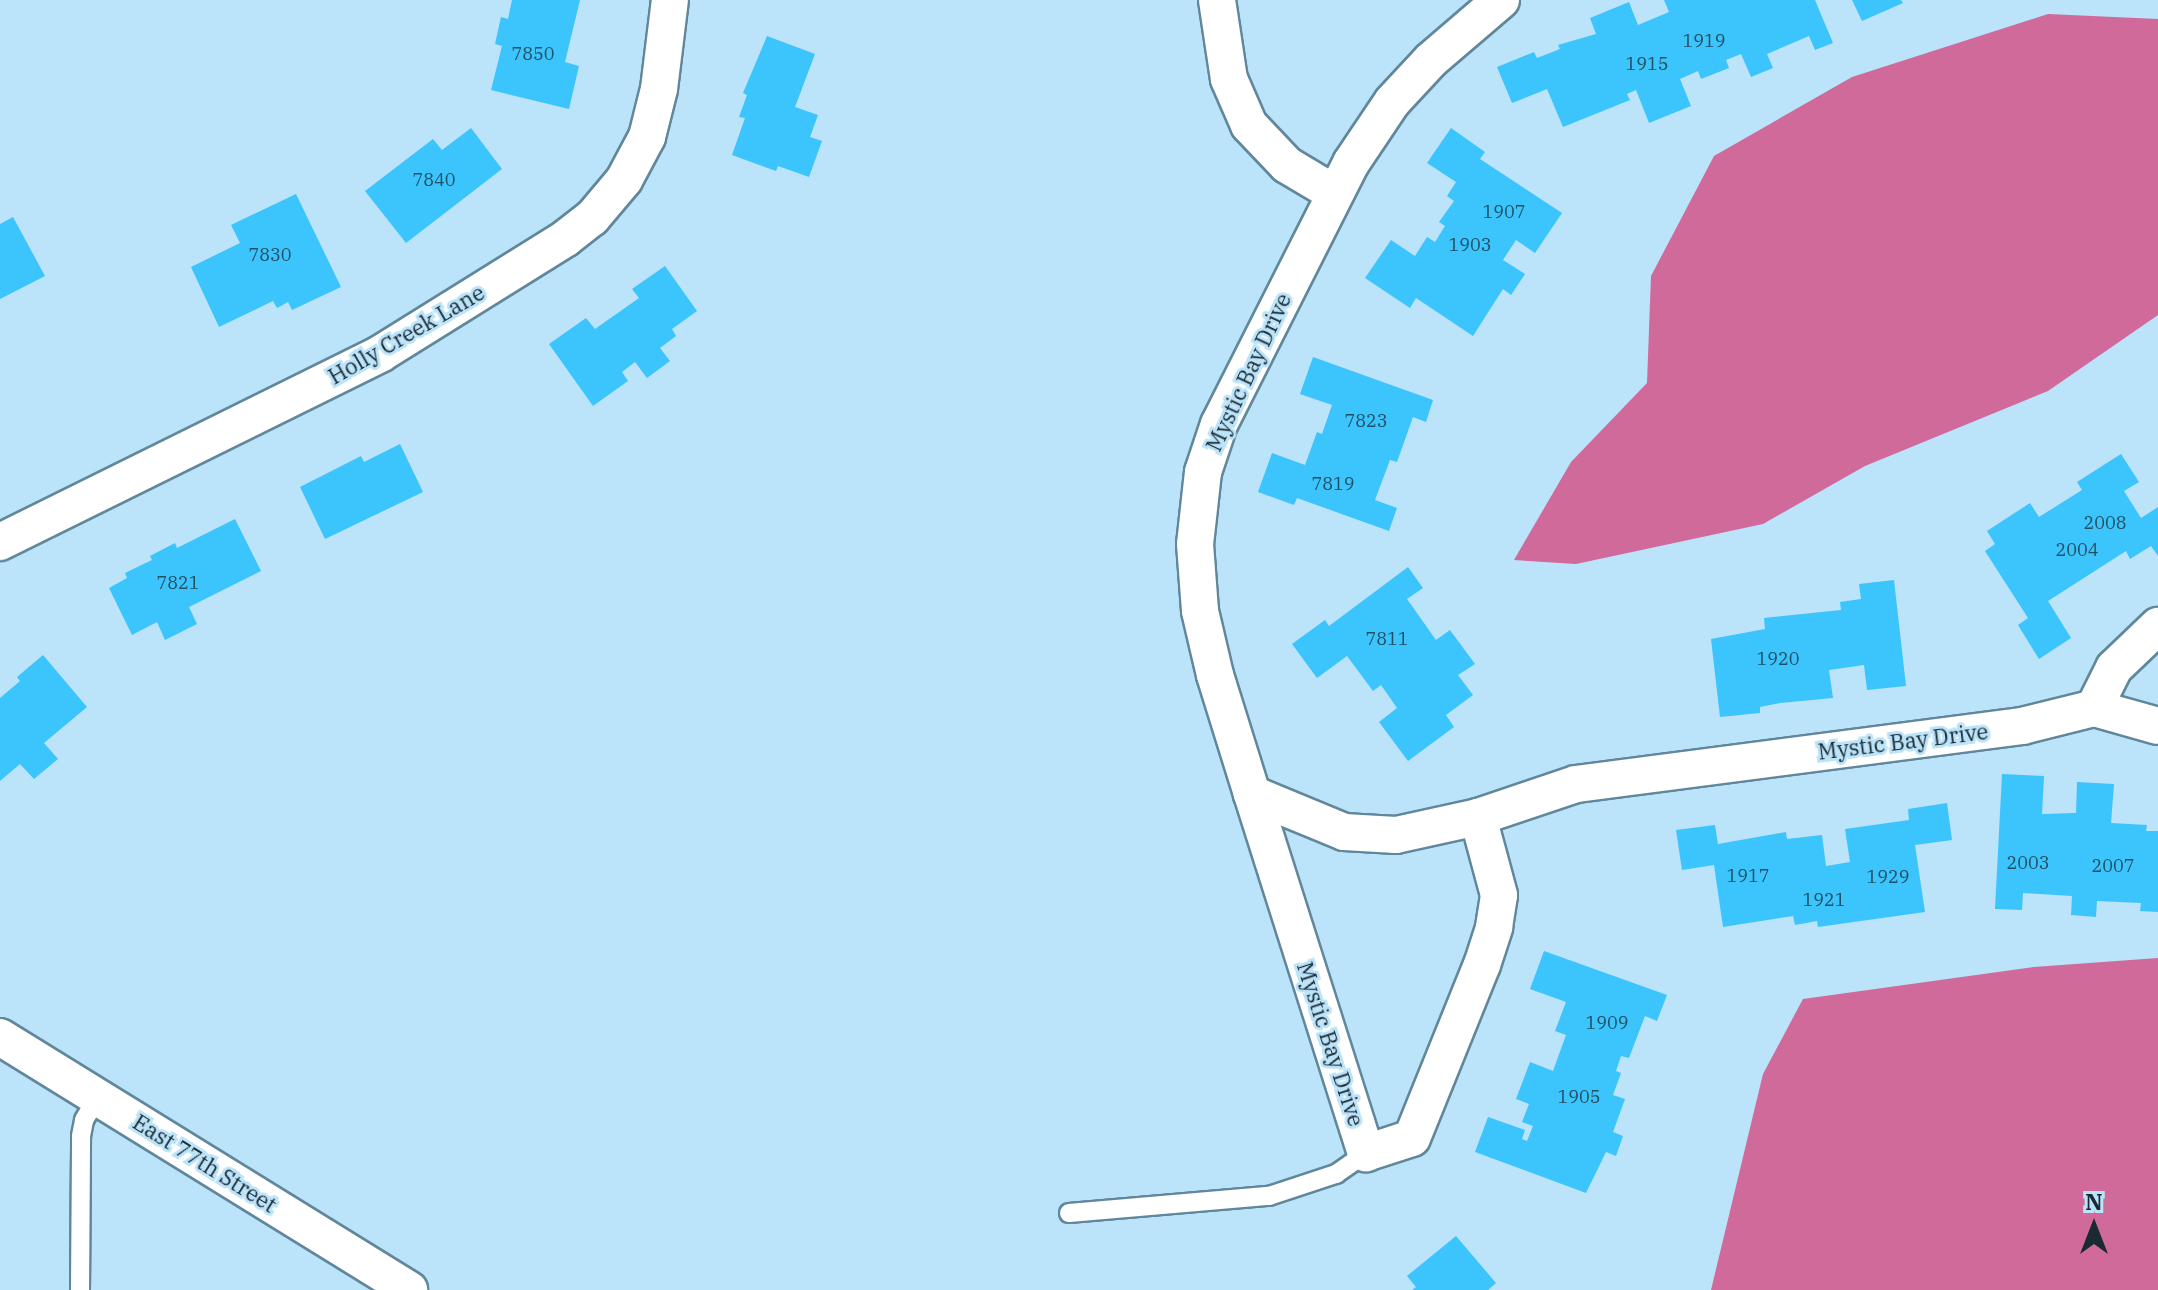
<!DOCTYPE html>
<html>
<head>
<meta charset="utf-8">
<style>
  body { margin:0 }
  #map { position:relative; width:2158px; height:1290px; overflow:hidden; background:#bbe3f9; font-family:"IBM Plex Serif",serif }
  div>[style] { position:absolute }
  .water>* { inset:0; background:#cf6a9b }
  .building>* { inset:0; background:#3cc4fd }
  .roads { filter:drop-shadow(2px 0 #61879b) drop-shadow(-2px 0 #61879b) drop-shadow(0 2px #61879b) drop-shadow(0 -2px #61879b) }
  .lane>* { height:18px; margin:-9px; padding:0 9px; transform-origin:9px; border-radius:9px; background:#fff }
  .street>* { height:36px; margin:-18px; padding:0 18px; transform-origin:18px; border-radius:18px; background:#fff }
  span { translate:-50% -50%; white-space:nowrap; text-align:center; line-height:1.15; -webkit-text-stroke:6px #bbe3f9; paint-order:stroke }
  .number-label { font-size:18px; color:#225065 }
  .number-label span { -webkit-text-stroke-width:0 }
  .street-label { font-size:22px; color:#1a2a32 }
  .north { position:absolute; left:2054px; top:1186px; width:80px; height:80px; -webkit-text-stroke:6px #bbe3f9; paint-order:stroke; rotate:0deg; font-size:22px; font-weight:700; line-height:32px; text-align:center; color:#1a2a32 }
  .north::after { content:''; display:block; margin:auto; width:28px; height:36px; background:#1a2a32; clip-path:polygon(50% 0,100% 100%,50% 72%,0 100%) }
</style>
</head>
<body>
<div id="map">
  <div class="water">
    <i style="clip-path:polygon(2048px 14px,2158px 19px,2158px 315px,2048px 391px,1865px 466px,1763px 524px,1576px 564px,1514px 560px,1571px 462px,1647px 383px,1651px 276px,1714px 156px,1852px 77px)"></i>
    <i style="clip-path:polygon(2158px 958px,2158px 1290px,1711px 1290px,1763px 1074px,1803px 999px,2034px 967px)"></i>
  </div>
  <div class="building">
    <i style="clip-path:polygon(512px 0,580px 0,565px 62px,579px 66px,569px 109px,491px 90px,502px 46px,495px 44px,501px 17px,508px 19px)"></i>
    <i style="clip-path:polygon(1664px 0,1815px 0,1833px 43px,1815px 50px,1809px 36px,1767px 54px,1773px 68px,1751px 77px,1741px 54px,1726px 60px,1729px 68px,1701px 79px,1698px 71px,1680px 79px,1691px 106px,1649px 123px,1636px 90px,1627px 94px,1630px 100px,1563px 127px,1547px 89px,1512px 103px,1497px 67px,1534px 52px,1537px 58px,1560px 49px,1558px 45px,1596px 34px,1590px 18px,1629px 2px,1638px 25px,1669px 12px)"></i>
    <i style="clip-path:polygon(1852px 0,1901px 0,1903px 3px,1862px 21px)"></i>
    <i style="clip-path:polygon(767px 36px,815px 54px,795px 107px,818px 115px,810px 137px,822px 141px,809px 177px,778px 166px,776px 171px,732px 155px,745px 118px,739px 117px,747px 95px,743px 93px)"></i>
    <i style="clip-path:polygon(471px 128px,502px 169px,406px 243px,365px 191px,433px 139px,442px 150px)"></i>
    <i style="clip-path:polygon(1451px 128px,1485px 152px,1480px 159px,1562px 213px,1535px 253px,1516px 240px,1503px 260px,1525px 274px,1511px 295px,1503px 289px,1473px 336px,1416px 298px,1410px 308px,1365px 278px,1391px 240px,1415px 256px,1427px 237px,1435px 242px,1445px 226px,1439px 222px,1454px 201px,1447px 196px,1456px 182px,1427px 163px)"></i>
    <i style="clip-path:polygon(296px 194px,341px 287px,292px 310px,288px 302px,277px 308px,273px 301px,219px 327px,191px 267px,240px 243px,231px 225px)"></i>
    <i style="clip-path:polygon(13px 217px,45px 276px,0 299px,0 224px)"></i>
    <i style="clip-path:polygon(665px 266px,697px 311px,672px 329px,676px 336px,660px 348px,670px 361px,647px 378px,635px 362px,622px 372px,628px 381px,593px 406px,549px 344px,586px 318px,595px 329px,639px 298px,632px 289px)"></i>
    <i style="clip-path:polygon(1313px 357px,1433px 400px,1426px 422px,1413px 417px,1397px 462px,1390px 460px,1375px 500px,1397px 508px,1389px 531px,1297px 498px,1294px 505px,1258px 492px,1272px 453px,1305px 465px,1317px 432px,1322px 434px,1332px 405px,1300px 394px)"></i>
    <i style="clip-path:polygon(400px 444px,423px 492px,325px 539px,300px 487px,361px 456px,364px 462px)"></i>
    <i style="clip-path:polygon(2121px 454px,2139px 482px,2124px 491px,2141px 518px,2158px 507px,2158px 556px,2151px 546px,2130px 559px,2126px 551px,2048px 601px,2071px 638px,2039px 659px,2018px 625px,2028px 618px,1985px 551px,1995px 544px,1987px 531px,2030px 503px,2039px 517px,2082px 490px,2077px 482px)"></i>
    <i style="clip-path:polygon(235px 519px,261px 571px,189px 607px,197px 624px,165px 640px,157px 622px,132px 635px,109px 588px,127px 578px,125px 573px,152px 560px,150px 556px,175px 543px,177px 548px)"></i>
    <i style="clip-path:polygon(1408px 567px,1423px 588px,1407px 599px,1436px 640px,1450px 630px,1475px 664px,1458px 675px,1473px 695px,1446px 715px,1454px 727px,1408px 761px,1379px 722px,1397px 708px,1381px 685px,1373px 691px,1347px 656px,1317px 678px,1292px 644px,1325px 620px,1329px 626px)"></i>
    <i style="clip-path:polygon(1894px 580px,1906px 686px,1867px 690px,1864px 665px,1829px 670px,1833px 698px,1780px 703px,1760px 707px,1760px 713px,1720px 717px,1711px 639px,1765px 629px,1764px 618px,1841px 610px,1840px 602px,1861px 599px,1859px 584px)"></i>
    <i style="clip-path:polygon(43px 655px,87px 707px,44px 743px,58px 759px,34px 779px,20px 764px,0 781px,0 698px,20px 681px,17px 677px)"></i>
    <i style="clip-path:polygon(2002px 774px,2044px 776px,2042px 814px,2076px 813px,2077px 782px,2114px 784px,2111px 823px,2147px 825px,2146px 831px,2158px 831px,2158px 912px,2140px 911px,2141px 903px,2097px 901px,2096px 917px,2071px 915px,2072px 896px,2023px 893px,2022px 910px,1995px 909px)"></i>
    <i style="clip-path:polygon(1947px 803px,1952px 840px,1915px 845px,1925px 912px,1818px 927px,1817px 921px,1795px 925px,1793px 916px,1723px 927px,1714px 865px,1682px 870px,1676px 830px,1715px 825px,1718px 844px,1786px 832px,1787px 839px,1822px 835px,1826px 866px,1850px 862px,1845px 829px,1909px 820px,1908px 809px)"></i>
    <i style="clip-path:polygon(1544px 951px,1667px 995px,1657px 1021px,1645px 1016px,1629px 1058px,1621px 1056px,1616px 1071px,1621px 1073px,1613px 1095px,1625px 1099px,1613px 1132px,1623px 1136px,1616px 1156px,1606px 1152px,1586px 1193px,1475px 1152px,1488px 1117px,1525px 1130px,1522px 1139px,1527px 1141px,1533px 1126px,1522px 1122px,1529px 1104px,1516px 1099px,1530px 1062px,1553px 1071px,1566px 1035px,1555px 1031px,1566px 1002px,1530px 989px)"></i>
    <i style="clip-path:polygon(1456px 1236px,1496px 1283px,1488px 1290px,1412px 1290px,1416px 1287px,1407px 1276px)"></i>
  </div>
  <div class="roads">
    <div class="lane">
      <i style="left:1069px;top:1213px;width:201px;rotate:-4.9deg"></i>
      <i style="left:1269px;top:1196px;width:71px;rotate:-18.2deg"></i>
      <i style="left:1336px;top:1174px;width:37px;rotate:-35deg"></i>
      <i style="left:80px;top:1290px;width:154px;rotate:-89.6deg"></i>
      <i style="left:81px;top:1136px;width:16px;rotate:-79deg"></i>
      <i style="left:84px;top:1120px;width:27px;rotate:-59deg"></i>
    </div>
    <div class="street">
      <i style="left:1217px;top:0;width:80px;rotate:81.4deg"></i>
      <i style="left:1229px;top:79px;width:50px;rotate:66.5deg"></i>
      <i style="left:1249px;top:125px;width:55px;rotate:46.5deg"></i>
      <i style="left:1287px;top:165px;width:55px;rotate:30.8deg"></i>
      <i style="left:1501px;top:0;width:92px;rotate:139.4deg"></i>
      <i style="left:1431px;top:60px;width:57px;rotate:132.9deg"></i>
      <i style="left:1392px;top:102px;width:73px;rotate:123.9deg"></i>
      <i style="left:1351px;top:163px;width:292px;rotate:116.8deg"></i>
      <i style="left:1219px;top:424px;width:51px;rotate:108.4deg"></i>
      <i style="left:1203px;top:472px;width:72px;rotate:96.3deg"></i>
      <i style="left:1195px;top:544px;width:67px;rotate:85.7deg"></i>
      <i style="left:1200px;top:611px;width:66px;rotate:76.8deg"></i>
      <i style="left:1215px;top:675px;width:125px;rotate:72.7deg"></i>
      <i style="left:1252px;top:794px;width:100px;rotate:22.4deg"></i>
      <i style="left:1344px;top:832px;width:52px;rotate:3.3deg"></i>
      <i style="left:1396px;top:835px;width:84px;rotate:-12.4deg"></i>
      <i style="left:1478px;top:817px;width:103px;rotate:-18.6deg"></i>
      <i style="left:1576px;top:784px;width:450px;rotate:-7.4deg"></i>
      <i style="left:2022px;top:726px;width:74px;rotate:-14deg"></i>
      <i style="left:0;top:542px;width:424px;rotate:-26.3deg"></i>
      <i style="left:380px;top:354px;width:219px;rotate:-31.9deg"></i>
      <i style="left:566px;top:238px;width:33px;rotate:-38deg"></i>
      <i style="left:592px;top:218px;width:50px;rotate:-49.9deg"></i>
      <i style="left:624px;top:180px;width:49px;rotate:-61.9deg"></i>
      <i style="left:647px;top:137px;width:49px;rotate:-76deg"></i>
      <i style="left:659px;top:89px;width:90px;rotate:-83deg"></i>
      <i style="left:2094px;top:708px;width:45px;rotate:-63.4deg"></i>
      <i style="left:2114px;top:668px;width:61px;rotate:-43.7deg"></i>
      <i style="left:2094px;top:708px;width:66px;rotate:15.7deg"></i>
      <i style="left:1252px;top:794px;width:377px;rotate:72.4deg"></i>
      <i style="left:1366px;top:1153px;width:48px;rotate:-18.1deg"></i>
      <i style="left:1412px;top:1138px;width:187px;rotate:-68deg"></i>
      <i style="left:1482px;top:965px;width:40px;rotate:-72deg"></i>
      <i style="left:1494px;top:927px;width:32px;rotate:-81deg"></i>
      <i style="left:1499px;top:895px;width:81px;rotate:-105.1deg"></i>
      <i style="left:0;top:1037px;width:481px;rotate:31.7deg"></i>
    </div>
  </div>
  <div class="number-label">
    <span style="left:1704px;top:41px">1919</span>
    <span style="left:533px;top:54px">7850</span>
    <span style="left:1647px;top:64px">1915</span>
    <span style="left:434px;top:180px">7840</span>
    <span style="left:1504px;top:212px">1907</span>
    <span style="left:1470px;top:245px">1903</span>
    <span style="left:270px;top:255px">7830</span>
    <span style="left:1366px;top:421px">7823</span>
    <span style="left:1333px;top:484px">7819</span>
    <span style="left:2105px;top:523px">2008</span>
    <span style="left:2077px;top:550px">2004</span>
    <span style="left:178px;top:583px">7821</span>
    <span style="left:1387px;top:639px">7811</span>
    <span style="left:1778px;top:659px">1920</span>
    <span style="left:2028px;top:863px">2003</span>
    <span style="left:2113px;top:866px">2007</span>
    <span style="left:1748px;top:876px">1917</span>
    <span style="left:1888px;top:877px">1929</span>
    <span style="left:1824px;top:900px">1921</span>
    <span style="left:1607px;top:1023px">1909</span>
    <span style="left:1579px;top:1097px">1905</span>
  </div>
  <div class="street-label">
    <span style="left:406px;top:334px;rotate:-30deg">Holly Creek Lane</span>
    <span style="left:1248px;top:372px;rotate:-65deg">Mystic Bay Drive</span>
    <span style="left:1903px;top:741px;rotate:-7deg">Mystic Bay Drive</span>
    <span style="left:1331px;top:1044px;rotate:72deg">Mystic Bay Drive</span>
    <span style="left:205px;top:1163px;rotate:32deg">East 77th Street</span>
  </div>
  <div class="north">N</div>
</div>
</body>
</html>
